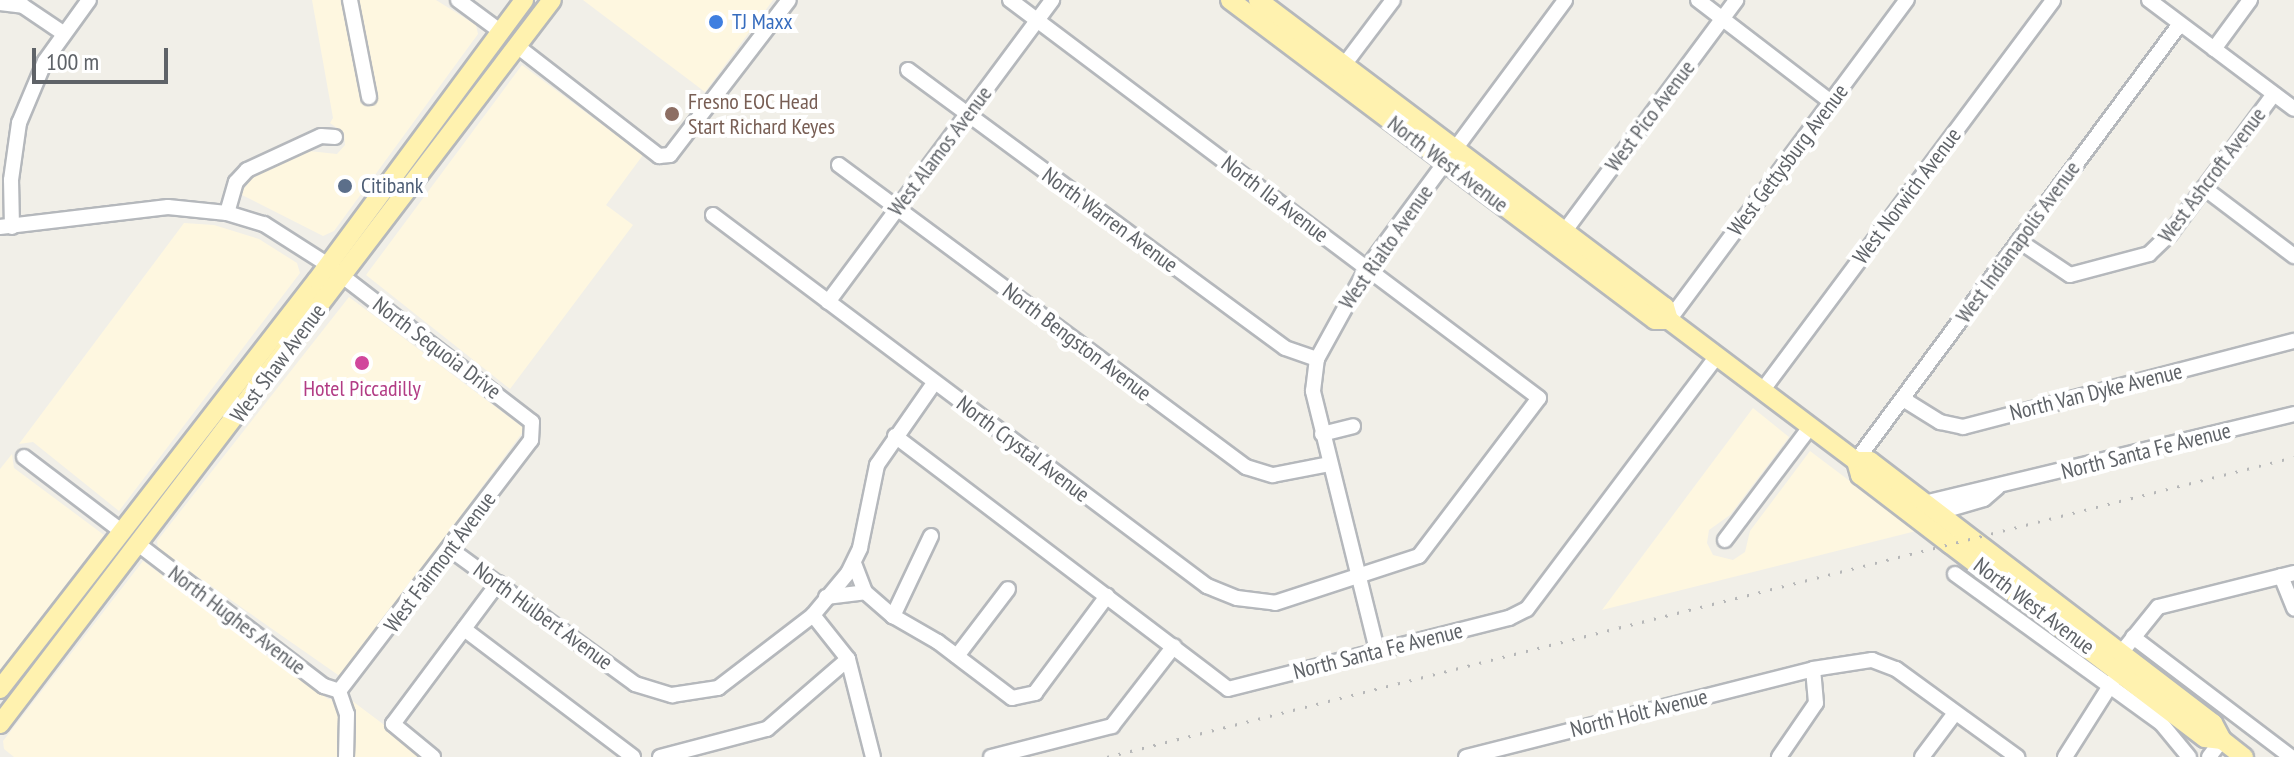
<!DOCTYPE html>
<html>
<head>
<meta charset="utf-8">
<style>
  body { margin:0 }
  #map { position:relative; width:2294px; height:757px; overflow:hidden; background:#f1efe8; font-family:"PT Sans Narrow",sans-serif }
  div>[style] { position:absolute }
  .commercial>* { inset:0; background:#fef7e0 }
  .roads { filter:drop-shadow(2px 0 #b5b8bc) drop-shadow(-2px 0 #b5b8bc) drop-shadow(0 2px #b5b8bc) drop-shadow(0 -2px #b5b8bc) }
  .minor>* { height:14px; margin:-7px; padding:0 7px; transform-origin:7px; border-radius:7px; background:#fff }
  .major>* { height:18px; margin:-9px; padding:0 9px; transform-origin:9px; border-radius:9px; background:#fff2af }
  .rail>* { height:3px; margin-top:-1.5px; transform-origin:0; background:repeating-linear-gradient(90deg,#b6b7b8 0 2px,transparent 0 12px) }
  .dots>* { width:22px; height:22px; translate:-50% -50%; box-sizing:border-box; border:4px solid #fff; border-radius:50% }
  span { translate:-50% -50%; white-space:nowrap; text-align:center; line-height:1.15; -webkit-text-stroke:8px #fff; paint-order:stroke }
  .shop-label { font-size:22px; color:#366cbe }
  .left { translate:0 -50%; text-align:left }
  .education-label { font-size:22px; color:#785e54 }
  .street-label { font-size:22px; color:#5f6368 }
  .service-label { font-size:22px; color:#4e5e75 }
  .hotel-label { font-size:22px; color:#b23c85 }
  .scale { position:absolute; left:32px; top:48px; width:136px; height:36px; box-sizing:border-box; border:4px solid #5f6368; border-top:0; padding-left:10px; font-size:24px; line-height:28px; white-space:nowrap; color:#5f6368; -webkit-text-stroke:6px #fff; paint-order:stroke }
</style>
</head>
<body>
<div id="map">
  <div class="commercial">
    <i style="clip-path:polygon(312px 0,436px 0,476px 25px,478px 34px,334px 231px,323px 236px,240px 194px,256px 173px,309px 151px,337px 154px,345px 145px,344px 133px,330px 123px,333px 118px)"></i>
    <i style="clip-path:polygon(583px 0,773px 0,705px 92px)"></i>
    <i style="clip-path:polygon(522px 65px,643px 155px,606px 205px,633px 225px,510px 389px,366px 275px)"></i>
    <i style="clip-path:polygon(184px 223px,214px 225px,259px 239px,297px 263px,300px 273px,119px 511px,33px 442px,19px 444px)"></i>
    <i style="clip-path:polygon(349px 297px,525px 429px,341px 677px,158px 549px,157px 541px)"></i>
    <i style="clip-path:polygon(1753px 408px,1789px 437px,1730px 515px,1709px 530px,1707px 543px,1713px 555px,1733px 560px,1745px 552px,1750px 531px,1810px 451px,1916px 531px,1602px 610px)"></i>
    <i style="clip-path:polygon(12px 454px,14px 468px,104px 535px,0 670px,0 469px)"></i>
    <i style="clip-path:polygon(143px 561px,328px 699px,351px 700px,427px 757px,14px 757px,4px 749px,3px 741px)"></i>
  </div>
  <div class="roads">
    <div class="minor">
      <i style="left:350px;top:0;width:99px;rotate:78.9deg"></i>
      <i style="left:458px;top:0;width:52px;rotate:36.4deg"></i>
      <i style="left:1698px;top:0;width:168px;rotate:37.5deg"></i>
      <i style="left:2149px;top:0;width:181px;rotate:36.9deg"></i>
      <i style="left:0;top:3px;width:23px;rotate:7deg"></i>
      <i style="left:23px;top:6px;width:48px;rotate:34deg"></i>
      <i style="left:517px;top:46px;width:180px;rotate:37.8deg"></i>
      <i style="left:659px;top:156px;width:11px;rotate:-5deg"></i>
      <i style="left:670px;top:155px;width:195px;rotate:-52.5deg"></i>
      <i style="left:2214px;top:49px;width:61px;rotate:-53.7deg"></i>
      <i style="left:908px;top:70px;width:468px;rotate:36.4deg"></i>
      <i style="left:1285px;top:348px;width:34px;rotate:19deg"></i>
      <i style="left:1338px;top:73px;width:91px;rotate:-53deg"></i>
      <i style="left:839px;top:165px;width:507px;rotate:36.58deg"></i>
      <i style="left:1246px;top:467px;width:28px;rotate:17deg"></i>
      <i style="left:1273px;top:475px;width:57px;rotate:-11.1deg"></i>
      <i style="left:2204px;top:188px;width:113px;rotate:37.1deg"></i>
      <i style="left:227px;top:213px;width:32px;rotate:-74deg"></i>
      <i style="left:236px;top:182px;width:16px;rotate:-47deg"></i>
      <i style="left:247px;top:170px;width:81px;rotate:-24.7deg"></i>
      <i style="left:321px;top:136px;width:14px;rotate:4deg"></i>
      <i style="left:713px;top:215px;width:618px;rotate:36.91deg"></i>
      <i style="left:1207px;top:586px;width:32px;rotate:22deg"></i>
      <i style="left:1237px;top:598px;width:38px;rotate:7deg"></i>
      <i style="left:1275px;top:603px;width:151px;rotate:-18.1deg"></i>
      <i style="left:1419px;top:556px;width:198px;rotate:-52.8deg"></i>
      <i style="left:1539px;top:398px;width:662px;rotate:-143.04deg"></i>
      <i style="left:0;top:227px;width:169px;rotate:-6.8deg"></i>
      <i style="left:168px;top:207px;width:59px;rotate:5.8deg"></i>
      <i style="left:227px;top:213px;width:39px;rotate:17deg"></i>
      <i style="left:264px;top:224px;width:76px;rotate:32.6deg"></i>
      <i style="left:328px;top:265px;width:257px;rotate:37.6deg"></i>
      <i style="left:532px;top:422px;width:18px;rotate:93deg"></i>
      <i style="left:531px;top:440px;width:316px;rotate:127.4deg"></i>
      <i style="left:12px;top:227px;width:47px;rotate:-91.2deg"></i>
      <i style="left:11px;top:180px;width:58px;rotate:-82deg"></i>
      <i style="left:19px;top:123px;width:67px;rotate:-67.2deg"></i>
      <i style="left:45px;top:61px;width:75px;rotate:-54.2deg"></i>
      <i style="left:1564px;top:232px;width:289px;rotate:-53.4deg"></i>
      <i style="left:2019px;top:241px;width:61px;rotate:33.7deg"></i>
      <i style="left:2070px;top:275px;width:82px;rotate:-14.9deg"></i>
      <i style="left:2149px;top:254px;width:29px;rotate:-44deg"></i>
      <i style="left:2170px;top:234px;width:174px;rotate:-53.4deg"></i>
      <i style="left:828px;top:302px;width:376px;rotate:-53.4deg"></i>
      <i style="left:1669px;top:320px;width:399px;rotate:-53.4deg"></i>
      <i style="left:1762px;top:391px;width:487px;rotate:-53.3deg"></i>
      <i style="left:1903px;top:399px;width:44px;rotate:31.9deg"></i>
      <i style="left:1940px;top:422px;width:24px;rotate:12deg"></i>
      <i style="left:1963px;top:427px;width:342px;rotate:-14.6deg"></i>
      <i style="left:1322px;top:434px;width:32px;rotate:-14deg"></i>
      <i style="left:895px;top:436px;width:418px;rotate:37.2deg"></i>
      <i style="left:1228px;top:689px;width:290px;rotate:-14.2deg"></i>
      <i style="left:1509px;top:618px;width:20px;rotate:-27deg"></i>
      <i style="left:1527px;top:609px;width:315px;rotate:-53.1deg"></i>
      <i style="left:24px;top:457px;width:122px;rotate:37.3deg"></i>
      <i style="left:1856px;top:461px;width:544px;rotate:-53.45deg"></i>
      <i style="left:1924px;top:503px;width:381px;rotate:-13.5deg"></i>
      <i style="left:1936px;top:513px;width:50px;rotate:-16.3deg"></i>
      <i style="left:1984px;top:499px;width:18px;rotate:-41deg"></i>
      <i style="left:931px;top:536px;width:89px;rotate:115.4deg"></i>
      <i style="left:893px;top:616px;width:52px;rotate:30deg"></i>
      <i style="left:938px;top:642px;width:93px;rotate:37.1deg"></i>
      <i style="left:1012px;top:698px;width:24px;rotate:-12deg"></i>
      <i style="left:1035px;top:693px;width:121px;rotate:-53.4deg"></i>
      <i style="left:1725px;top:540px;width:141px;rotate:-53deg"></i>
      <i style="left:138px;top:544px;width:234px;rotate:37.4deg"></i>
      <i style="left:324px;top:686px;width:16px;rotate:18deg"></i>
      <i style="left:450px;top:549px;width:229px;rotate:36.1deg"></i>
      <i style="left:635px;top:684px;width:39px;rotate:17deg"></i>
      <i style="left:672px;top:695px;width:47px;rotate:-8.7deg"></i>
      <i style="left:718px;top:688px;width:120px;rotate:-37.5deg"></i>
      <i style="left:813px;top:615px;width:55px;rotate:-50.2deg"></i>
      <i style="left:848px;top:573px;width:28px;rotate:-64deg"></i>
      <i style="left:860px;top:548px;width:85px;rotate:-78.4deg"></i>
      <i style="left:877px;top:465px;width:100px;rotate:-55.2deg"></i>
      <i style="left:1955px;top:574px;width:254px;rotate:35.9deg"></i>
      <i style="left:2161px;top:723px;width:44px;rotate:50.5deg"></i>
      <i style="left:2281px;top:576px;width:35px;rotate:68deg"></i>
      <i style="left:865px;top:592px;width:37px;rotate:41deg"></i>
      <i style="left:826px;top:597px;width:39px;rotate:-7deg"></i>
      <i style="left:865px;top:592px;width:31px;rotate:-111deg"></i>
      <i style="left:813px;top:615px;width:56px;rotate:51.5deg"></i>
      <i style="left:848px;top:659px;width:101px;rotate:75.7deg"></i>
      <i style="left:464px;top:629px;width:212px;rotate:37.1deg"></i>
      <i style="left:2133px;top:637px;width:198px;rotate:37.2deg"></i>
      <i style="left:1377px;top:650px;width:267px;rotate:-103.9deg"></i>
      <i style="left:1313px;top:391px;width:32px;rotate:-83deg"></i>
      <i style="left:1317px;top:359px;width:104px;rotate:-61.2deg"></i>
      <i style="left:1367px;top:268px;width:333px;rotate:-53.5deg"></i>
      <i style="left:2121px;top:653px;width:59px;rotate:-51.2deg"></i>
      <i style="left:2158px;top:607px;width:140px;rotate:-14deg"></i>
      <i style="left:957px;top:656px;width:84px;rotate:-52.7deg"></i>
      <i style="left:339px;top:691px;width:24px;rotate:71deg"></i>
      <i style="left:347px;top:714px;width:43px;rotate:91.3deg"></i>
      <i style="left:433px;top:757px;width:52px;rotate:-140.5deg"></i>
      <i style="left:393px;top:724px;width:176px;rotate:-53.3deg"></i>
      <i style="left:660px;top:757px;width:111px;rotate:-14.7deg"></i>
      <i style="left:767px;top:729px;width:107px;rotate:-40.8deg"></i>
      <i style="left:991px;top:757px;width:125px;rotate:-14.4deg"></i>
      <i style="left:1112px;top:726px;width:101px;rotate:-52.2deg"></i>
      <i style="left:1466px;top:757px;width:358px;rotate:-14.2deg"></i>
      <i style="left:1813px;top:669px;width:60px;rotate:-8.7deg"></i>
      <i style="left:1872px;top:660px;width:26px;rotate:21deg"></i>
      <i style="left:1896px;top:669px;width:150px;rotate:36deg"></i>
      <i style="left:1779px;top:757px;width:65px;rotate:-55.6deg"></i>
      <i style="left:1816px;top:703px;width:34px;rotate:-95deg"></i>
      <i style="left:1922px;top:757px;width:55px;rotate:-53.1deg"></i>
      <i style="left:2065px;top:757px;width:90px;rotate:-57.7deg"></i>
      <i style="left:2209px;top:757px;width:21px;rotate:-53deg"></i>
    </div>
    <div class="major">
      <i style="left:1230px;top:0;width:532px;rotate:36.98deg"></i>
      <i style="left:1655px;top:320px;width:14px"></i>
      <i style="left:1669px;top:320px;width:234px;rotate:37deg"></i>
      <i style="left:1856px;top:461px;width:14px"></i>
      <i style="left:1870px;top:461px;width:432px;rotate:37.4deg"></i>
      <i style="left:2213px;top:723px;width:19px;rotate:62deg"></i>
      <i style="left:2222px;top:740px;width:28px;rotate:38deg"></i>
      <i style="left:1258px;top:0;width:510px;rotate:37.03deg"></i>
      <i style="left:1665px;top:307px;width:14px;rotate:73deg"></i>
      <i style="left:1856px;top:461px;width:15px;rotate:74deg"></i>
      <i style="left:1860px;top:475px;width:113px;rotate:37.5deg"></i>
      <i style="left:1950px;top:544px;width:320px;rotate:37.3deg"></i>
      <i style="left:2205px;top:738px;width:17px;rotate:7deg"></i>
      <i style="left:0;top:689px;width:517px;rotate:-52.22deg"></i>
      <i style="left:317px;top:280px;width:348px;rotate:-53.5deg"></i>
      <i style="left:0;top:724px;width:910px;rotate:-52.68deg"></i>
    </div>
  </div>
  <div class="rail">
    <i style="left:1107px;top:757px;width:1224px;rotate:-14.18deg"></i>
  </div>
  <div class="dots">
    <i style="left:716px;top:22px;background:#3f7fe0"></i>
    <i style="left:672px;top:114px;background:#8d6e63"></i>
    <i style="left:345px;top:186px;background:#5c6f8a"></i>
    <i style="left:362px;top:363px;background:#d1479c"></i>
  </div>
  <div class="shop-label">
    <span class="left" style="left:732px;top:22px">TJ Maxx</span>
  </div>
  <div class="education-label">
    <span class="left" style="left:688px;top:114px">Fresno EOC Head<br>Start Richard Keyes</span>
  </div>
  <div class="street-label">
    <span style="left:1650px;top:116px;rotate:-53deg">West Pico Avenue</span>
    <span style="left:940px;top:151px;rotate:-53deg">West Alamos Avenue</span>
    <span style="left:1788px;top:160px;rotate:-53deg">West Gettysburg Avenue</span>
    <span style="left:1448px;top:164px;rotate:37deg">North West Avenue</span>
    <span style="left:2212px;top:175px;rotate:-53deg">West Ashcroft Avenue</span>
    <span style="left:1907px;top:196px;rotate:-53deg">West Norwich Avenue</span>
    <span style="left:1275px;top:199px;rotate:37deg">North Ila Avenue</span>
    <span style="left:1110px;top:220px;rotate:36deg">North Warren Avenue</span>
    <span style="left:2018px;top:242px;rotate:-54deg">West Indianapolis Avenue</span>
    <span style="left:1386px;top:247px;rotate:-55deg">West Rialto Avenue</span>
    <span style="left:1077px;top:342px;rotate:37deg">North Bengston Avenue</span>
    <span style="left:437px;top:348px;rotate:37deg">North Sequoia Drive</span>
    <span style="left:278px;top:363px;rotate:-53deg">West Shaw Avenue</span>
    <span style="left:2096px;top:392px;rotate:-14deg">North Van Dyke Avenue</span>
    <span style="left:1023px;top:449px;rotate:37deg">North Crystal Avenue</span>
    <span style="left:2146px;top:451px;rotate:-14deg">North Santa Fe Avenue</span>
    <span style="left:440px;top:562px;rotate:-53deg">West Fairmont Avenue</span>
    <span style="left:2034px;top:606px;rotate:37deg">North West Avenue</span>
    <span style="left:543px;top:616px;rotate:36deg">North Hulbert Avenue</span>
    <span style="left:237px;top:620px;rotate:37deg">North Hughes Avenue</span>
    <span style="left:1378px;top:651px;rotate:-14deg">North Santa Fe Avenue</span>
    <span style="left:1639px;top:713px;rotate:-14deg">North Holt Avenue</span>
  </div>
  <div class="service-label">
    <span class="left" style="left:361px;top:186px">Citibank</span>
  </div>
  <div class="hotel-label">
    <span style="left:362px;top:389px">Hotel Piccadilly</span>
  </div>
  <div class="scale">100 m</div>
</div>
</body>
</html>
